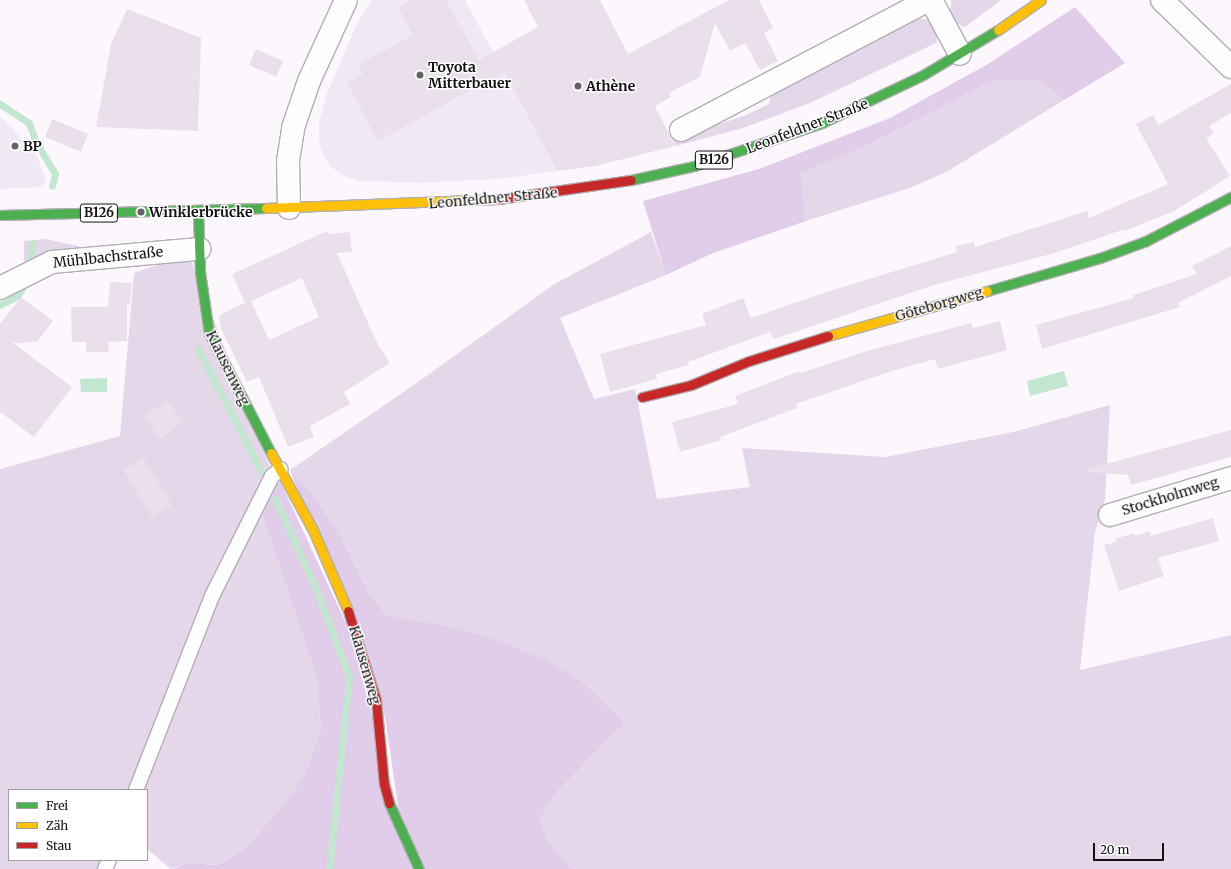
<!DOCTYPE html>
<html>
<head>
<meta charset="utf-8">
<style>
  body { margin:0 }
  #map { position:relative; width:1231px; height:869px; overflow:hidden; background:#fbf7fd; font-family:Merriweather,serif }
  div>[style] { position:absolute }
  .built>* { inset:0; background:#f1e8f5 }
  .green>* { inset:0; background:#e4d7e9 }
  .forest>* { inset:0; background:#e1cde9 }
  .water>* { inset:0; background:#c2e6cf }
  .stream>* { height:7px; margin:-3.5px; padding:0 3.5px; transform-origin:3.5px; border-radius:3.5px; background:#c2e6cf }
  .building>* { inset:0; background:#e9e0ec }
  .roads { filter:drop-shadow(1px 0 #b2aeb3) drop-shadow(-1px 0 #b2aeb3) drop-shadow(0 1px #b2aeb3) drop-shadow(0 -1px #b2aeb3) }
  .lane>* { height:14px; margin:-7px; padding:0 7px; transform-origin:7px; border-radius:7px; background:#fefeff }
  .street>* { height:22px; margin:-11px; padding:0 11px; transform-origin:11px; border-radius:11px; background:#fefeff }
  .fast>* { height:9px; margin:-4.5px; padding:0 4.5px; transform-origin:4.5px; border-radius:4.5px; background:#4caf50 }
  .slow>* { height:9px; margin:-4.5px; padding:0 4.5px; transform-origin:4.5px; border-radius:4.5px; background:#ffc107 }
  .jam>* { height:9px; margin:-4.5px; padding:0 4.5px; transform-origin:4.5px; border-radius:4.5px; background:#c62828 }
  .dots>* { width:11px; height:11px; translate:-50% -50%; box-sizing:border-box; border:2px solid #fff; border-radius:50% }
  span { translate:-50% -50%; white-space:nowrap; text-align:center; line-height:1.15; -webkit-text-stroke:3px #fff; paint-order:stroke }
  .shield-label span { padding:1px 3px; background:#fff; border:1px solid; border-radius:3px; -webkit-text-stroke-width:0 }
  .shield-label { font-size:13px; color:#141115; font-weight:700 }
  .poi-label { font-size:14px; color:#141115; font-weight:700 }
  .left { translate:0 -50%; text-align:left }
  .street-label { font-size:14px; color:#141115 }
  .legend { position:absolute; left:8px; top:789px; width:140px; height:72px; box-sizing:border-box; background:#fff; border:1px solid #a1a0a1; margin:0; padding:5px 7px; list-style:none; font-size:12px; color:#141115 }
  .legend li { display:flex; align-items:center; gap:8px; height:20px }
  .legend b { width:20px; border:1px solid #a1a0a1 }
  .scale { position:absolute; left:1093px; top:843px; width:71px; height:18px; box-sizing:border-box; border:2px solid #141115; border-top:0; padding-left:5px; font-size:12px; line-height:14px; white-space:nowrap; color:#141115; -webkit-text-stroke:3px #fff; paint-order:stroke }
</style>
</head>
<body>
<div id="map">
  <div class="built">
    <i style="clip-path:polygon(372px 0,465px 0,557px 171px,499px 179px,419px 183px,360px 181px,344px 176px,330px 166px,323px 155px,319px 140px,319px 123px,326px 96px,358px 21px)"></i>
    <i style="clip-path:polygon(0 116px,36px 154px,46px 179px,43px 187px,0 189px)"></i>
  </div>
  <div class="green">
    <i style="clip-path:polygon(951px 0,1001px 0,965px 27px,956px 23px,950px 15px)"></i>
    <i style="clip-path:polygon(916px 18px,926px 19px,934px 25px,938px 34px,936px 43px,810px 103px,743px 128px,676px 146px,672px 139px,744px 116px,769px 104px,773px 90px)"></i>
    <i style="clip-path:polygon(1018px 80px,1044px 81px,1064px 100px,948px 171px,910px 188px,806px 221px,799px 173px,864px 147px,990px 82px)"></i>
    <i style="clip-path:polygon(651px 232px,666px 275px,560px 318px,594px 399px,635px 389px,657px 499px,750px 487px,742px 448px,885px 457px,1013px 432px,1110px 405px,1105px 499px,1095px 532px,1080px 670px,1231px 635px,1231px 869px,572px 869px,547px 840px,540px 819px,556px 793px,625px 723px,581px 680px,388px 616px,369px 594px,341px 538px,314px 495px,290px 470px,418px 382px,553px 285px)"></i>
    <i style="clip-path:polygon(46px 239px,78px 246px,78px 253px,24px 268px,24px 241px)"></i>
    <i style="clip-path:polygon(183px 256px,190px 258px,270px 467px,203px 598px,129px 790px,9px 790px,9px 860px,103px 860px,99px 869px,0 869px,0 469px,120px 436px,134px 273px)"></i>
    <i style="clip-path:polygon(261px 510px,316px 675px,321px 729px,305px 774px,284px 805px,243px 850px,218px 865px,186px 863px,171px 869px,147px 849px,147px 790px,142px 790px,217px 600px)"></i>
  </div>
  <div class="forest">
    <i style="clip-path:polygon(1075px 7px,1125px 63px,1064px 100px,1043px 81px,1018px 80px,990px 82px,864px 147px,800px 173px,806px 221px,711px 254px,666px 275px,643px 201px,759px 169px,890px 118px,988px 64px)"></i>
    <i style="clip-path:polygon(290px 470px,314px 495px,341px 538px,369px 594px,388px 616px,452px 627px,499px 641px,540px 658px,581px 680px,625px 723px,556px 793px,540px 819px,547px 840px,572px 869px,425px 869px,400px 819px,385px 716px)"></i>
    <i style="clip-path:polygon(280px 481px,349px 630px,414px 869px,173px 869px,186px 863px,218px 865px,243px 850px,284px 805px,305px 774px,321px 729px,316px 675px,261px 510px,273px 487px)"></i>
  </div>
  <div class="water">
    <i style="clip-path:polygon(1064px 371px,1068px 386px,1030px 396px,1027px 381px)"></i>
    <i style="clip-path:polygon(107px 378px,107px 392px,81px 392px,80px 379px)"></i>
  </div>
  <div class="stream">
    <i style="left:0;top:104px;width:35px;rotate:33deg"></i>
    <i style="left:29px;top:123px;width:20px;rotate:70deg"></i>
    <i style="left:36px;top:142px;width:37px;rotate:59deg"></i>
    <i style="left:55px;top:174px;width:12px;rotate:104deg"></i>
    <i style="left:28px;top:270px;width:27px;rotate:-80deg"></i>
    <i style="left:0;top:305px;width:19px;rotate:-28deg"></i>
    <i style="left:17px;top:296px;width:17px;rotate:-57deg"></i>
    <i style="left:198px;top:349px;width:137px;rotate:62.7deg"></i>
    <i style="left:275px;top:499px;width:99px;rotate:65.5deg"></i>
    <i style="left:316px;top:589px;width:94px;rotate:69.4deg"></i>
    <i style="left:349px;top:677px;width:193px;rotate:95.9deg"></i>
  </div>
  <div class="building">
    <i style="clip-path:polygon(411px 0,446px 0,479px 60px,538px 27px,524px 0,600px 0,628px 54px,729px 0,759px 0,773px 28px,764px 33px,778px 61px,760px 70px,745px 43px,730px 51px,715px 23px,700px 77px,669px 93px,671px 97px,655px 106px,675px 146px,596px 166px,557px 171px,504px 72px,378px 141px,347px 83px,363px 75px,358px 65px,413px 35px,398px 7px)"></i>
    <i style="clip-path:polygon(127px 9px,201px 38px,198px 131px,96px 127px,111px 44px)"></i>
    <i style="clip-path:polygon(256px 49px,283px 61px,276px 77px,249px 65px)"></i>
    <i style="clip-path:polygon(1231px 84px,1231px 113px,1209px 126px,1214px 133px,1206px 138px,1230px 176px,1176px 210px,1125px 231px,1125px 229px,1055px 253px,934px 285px,774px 339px,770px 332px,688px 362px,689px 365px,656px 374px,657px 379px,610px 392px,600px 354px,706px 325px,702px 314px,743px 298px,751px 318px,820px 294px,957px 252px,956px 246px,974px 242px,975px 247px,1087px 211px,1089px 218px,1168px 184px,1136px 124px,1153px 115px,1158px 125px)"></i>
    <i style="clip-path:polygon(52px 119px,88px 134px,81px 152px,45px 137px)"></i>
    <i style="clip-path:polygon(evenodd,327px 231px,328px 234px,350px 232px,352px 252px,337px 253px,376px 341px,390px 363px,344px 392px,350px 404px,310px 426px,314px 437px,288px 447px,259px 377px,247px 382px,221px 329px,219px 315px,245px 303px,232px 274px,327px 231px,302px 278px,319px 317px,269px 340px,251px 301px,302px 278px)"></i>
    <i style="clip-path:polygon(1231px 246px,1231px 276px,1178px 303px,1180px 307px,1042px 349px,1036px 325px,1134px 298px,1133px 295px,1197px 274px,1192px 266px)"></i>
    <i style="clip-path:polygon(110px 282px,132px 283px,130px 305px,127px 304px,127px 341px,108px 342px,109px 352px,86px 352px,86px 342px,72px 342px,71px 307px,108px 307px)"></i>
    <i style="clip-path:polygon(21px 297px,53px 321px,37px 342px,13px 343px,72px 387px,34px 437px,0 412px,0 324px)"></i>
    <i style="clip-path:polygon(1000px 321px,1007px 350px,938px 369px,935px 359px,889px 372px,796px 404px,797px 408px,720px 437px,721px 440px,680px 452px,672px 422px,738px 404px,735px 396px,800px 371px,801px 373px,867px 351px,971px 323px,973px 328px)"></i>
    <i style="clip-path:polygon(167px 400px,183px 422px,160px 439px,144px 416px)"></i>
    <i style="clip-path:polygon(1231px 430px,1231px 457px,1131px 485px,1128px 475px,1087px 472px,1087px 469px)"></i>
    <i style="clip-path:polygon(144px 458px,172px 505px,152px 517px,123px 470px)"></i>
    <i style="clip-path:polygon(1213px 518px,1219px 541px,1158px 558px,1164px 576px,1119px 591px,1104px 545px,1116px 542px,1115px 539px,1134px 533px,1135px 536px,1149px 531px,1151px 536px)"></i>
  </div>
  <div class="roads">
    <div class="lane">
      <i style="left:136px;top:790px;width:208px;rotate:-68.6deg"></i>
      <i style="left:212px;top:596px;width:134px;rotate:-63.4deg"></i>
      <i style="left:272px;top:476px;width:11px;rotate:-38deg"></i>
      <i style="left:105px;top:869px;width:10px;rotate:-66deg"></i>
    </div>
    <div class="street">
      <i style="left:931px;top:0;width:61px;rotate:61.8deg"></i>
      <i style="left:1162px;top:0;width:96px;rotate:44.2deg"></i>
      <i style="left:681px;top:130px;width:280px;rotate:-27.7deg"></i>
      <i style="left:289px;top:208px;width:47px;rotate:-91.2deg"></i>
      <i style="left:288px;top:161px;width:33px;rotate:-81deg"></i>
      <i style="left:293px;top:128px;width:50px;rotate:-71.2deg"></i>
      <i style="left:309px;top:81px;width:89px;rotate:-65.4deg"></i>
      <i style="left:0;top:288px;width:58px;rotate:-26.6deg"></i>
      <i style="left:52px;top:262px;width:148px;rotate:-5.1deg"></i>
      <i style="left:1110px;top:515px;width:127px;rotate:-17deg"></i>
    </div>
    <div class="fast">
      <i style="left:631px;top:180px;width:65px;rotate:-12.5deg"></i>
      <i style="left:694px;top:166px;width:135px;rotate:-18.6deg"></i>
      <i style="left:822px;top:123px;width:112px;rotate:-25.4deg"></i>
      <i style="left:923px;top:75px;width:87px;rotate:-31deg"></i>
      <i style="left:198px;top:211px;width:61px;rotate:88.1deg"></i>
      <i style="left:200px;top:272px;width:62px;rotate:81.6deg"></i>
      <i style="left:209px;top:333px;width:135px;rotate:62.7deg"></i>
      <i style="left:0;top:215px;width:266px;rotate:-1.5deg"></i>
      <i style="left:987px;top:291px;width:118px;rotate:-16.3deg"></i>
      <i style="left:1100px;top:258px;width:49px;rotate:-20.3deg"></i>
      <i style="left:1146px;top:241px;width:96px;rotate:-27.4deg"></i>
      <i style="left:389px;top:803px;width:72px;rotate:65.6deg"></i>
    </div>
    <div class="slow">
      <i style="left:998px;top:30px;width:52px;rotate:-34.9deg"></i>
      <i style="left:266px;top:208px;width:233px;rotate:-2.2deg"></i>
      <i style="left:828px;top:336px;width:165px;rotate:-15.8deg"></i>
      <i style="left:271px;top:453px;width:88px;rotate:61.4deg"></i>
      <i style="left:313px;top:530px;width:88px;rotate:66.6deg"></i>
    </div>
    <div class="jam">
      <i style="left:499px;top:199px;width:133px;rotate:-8.2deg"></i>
      <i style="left:642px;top:397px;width:50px;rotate:-13.8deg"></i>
      <i style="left:691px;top:385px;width:63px;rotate:-22.5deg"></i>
      <i style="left:749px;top:361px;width:83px;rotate:-17.6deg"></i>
      <i style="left:348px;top:611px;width:93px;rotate:72.5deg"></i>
      <i style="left:376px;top:700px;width:84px;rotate:84.6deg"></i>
      <i style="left:384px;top:784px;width:20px;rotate:75deg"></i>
    </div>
  </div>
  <div class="dots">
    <i style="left:420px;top:75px;background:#656266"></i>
    <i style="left:578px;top:86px;background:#656266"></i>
    <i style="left:15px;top:146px;background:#656266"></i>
    <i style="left:141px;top:212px;background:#656266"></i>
  </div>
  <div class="shield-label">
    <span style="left:714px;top:160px">B126</span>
    <span style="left:99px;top:213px">B126</span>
  </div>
  <div class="poi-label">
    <span class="left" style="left:428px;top:75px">Toyota<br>Mitterbauer</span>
    <span class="left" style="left:586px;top:86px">Athène</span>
    <span class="left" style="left:23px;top:146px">BP</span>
    <span class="left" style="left:149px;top:212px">Winklerbrücke</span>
  </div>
  <div class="street-label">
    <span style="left:807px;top:126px;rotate:-21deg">Leonfeldner Straße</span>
    <span style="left:493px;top:198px;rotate:-5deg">Leonfeldner Straße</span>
    <span style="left:108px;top:257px;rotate:-6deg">Mühlbachstraße</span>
    <span style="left:939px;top:304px;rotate:-16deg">Göteborgweg</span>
    <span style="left:228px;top:368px;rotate:64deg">Klausenweg</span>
    <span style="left:1170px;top:496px;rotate:-17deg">Stockholmweg</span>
    <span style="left:365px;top:665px;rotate:74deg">Klausenweg</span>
  </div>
  <ul class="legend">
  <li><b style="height:5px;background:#4caf50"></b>Frei</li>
  <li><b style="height:5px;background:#ffc107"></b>Zäh</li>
  <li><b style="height:5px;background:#c62828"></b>Stau</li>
  </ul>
  <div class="scale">20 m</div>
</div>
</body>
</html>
